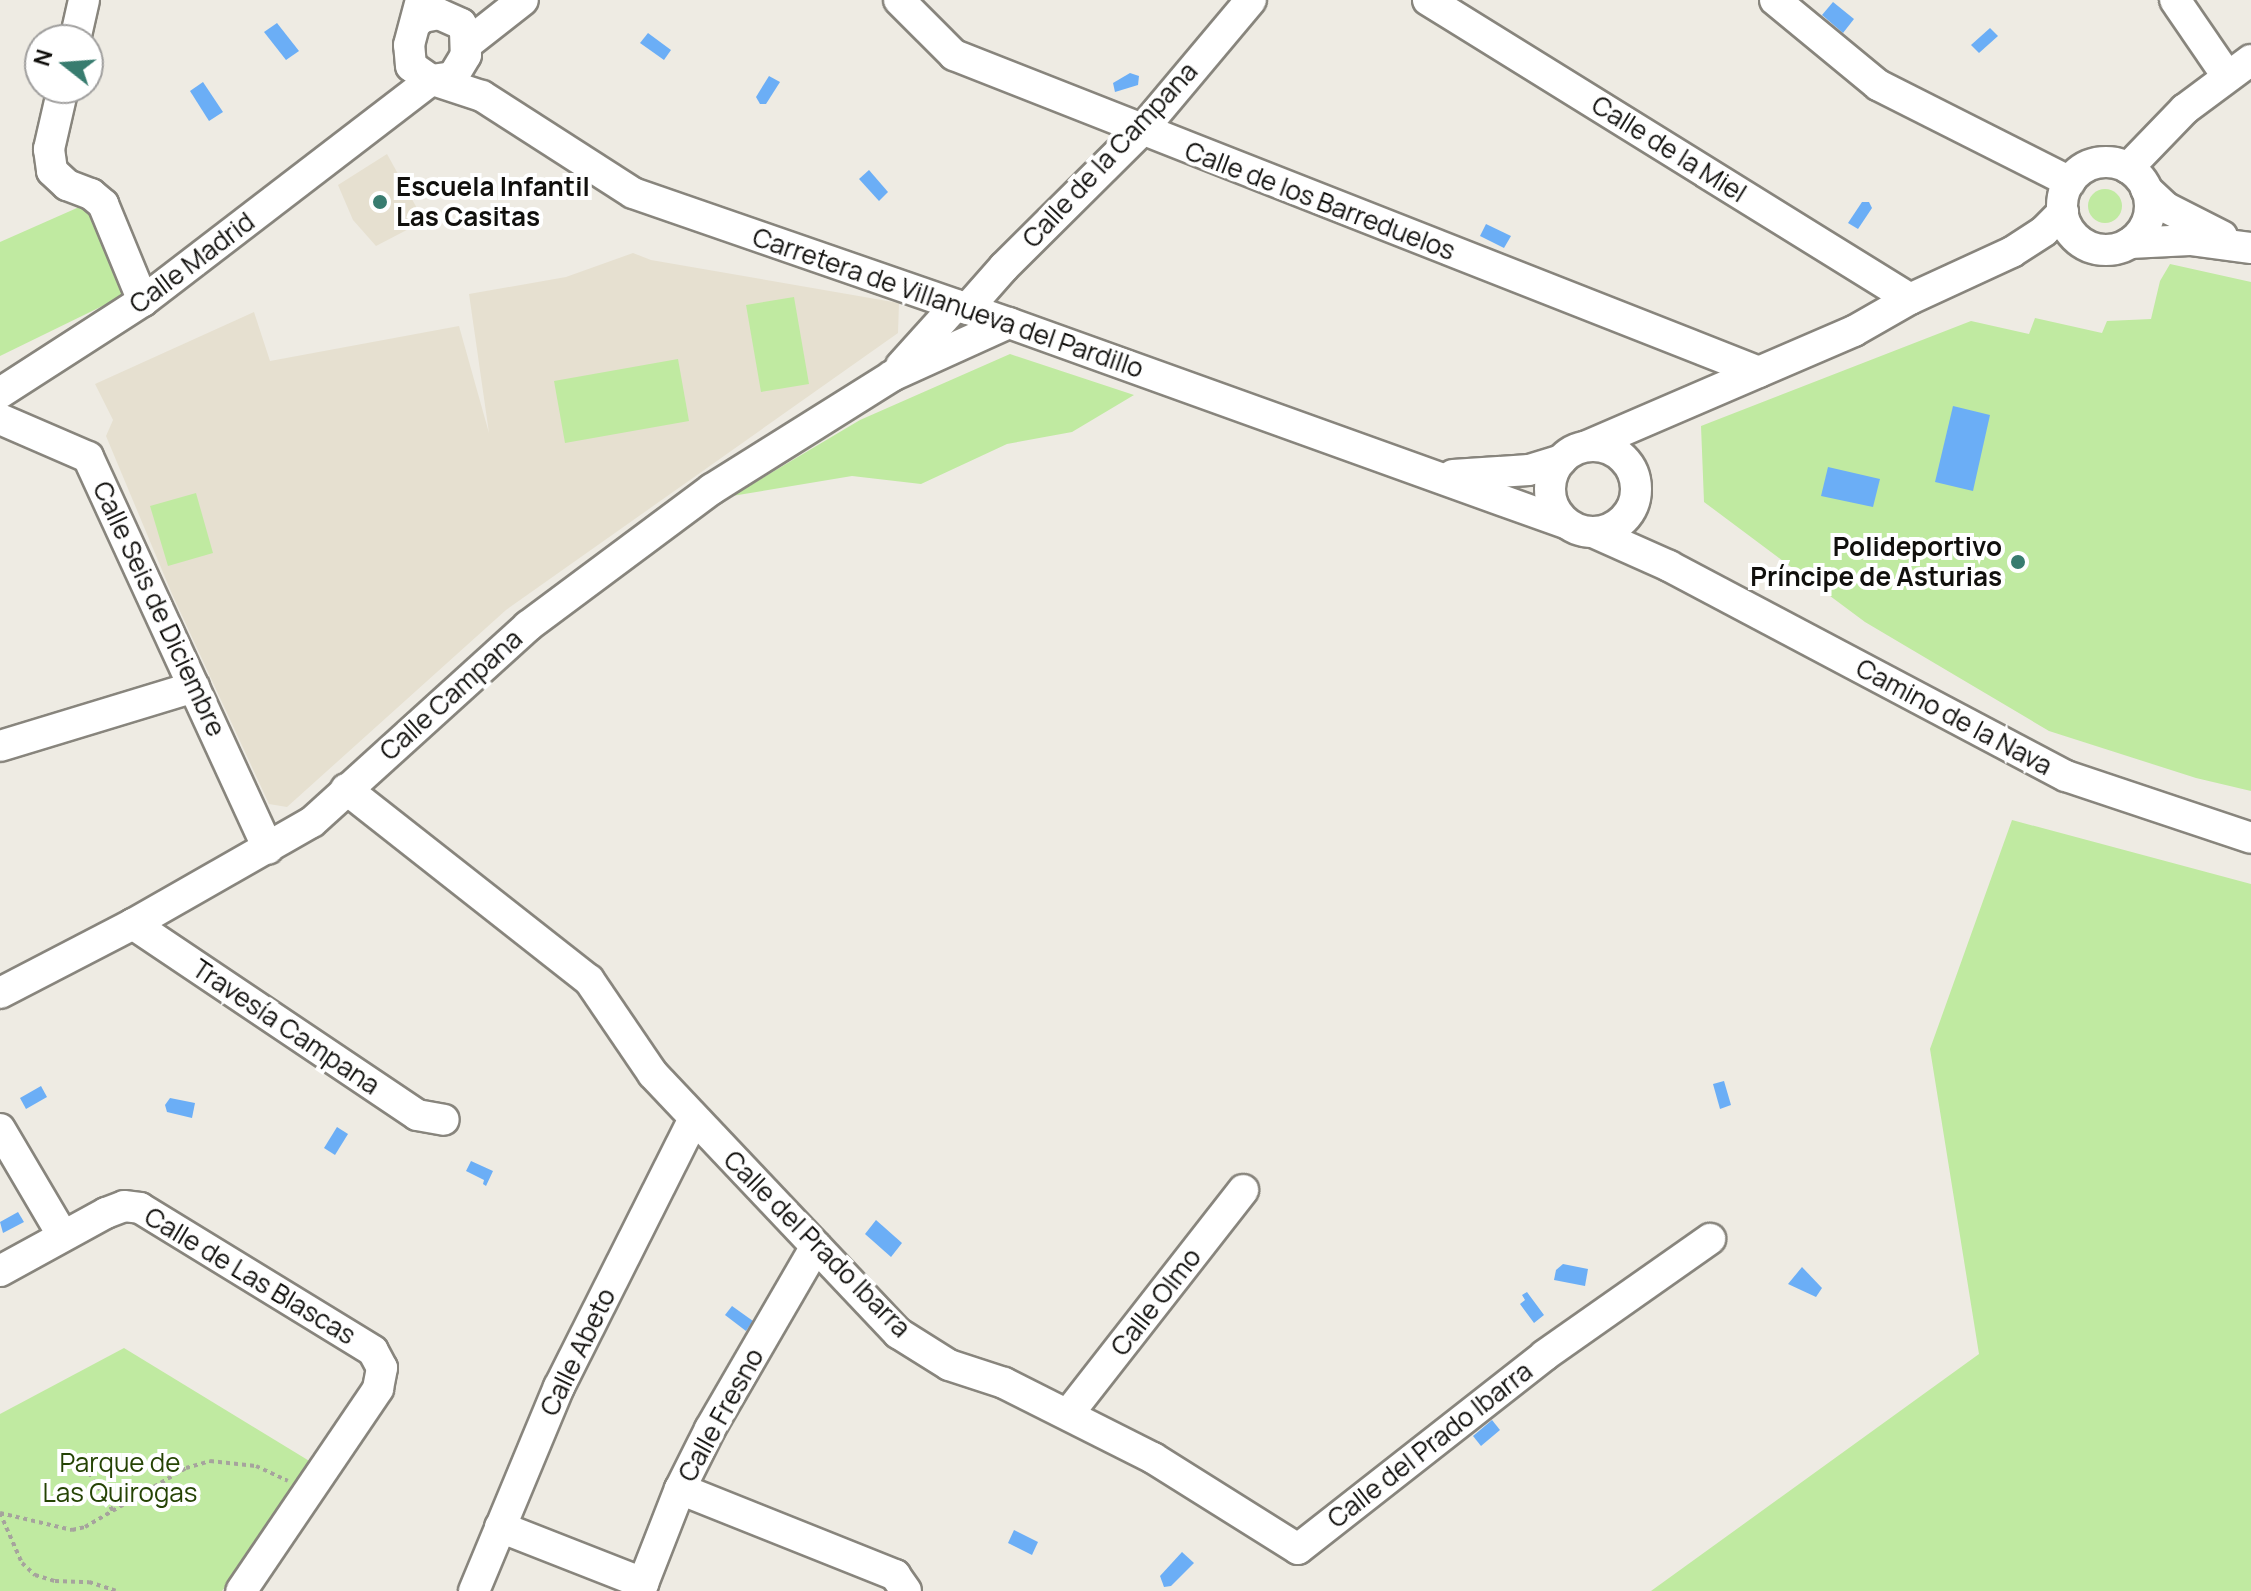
<!DOCTYPE html>
<html>
<head>
<meta charset="utf-8">
<style>
  body { margin:0 }
  #map { position:relative; width:2251px; height:1591px; overflow:hidden; background:#eeebe3; font-family:Manrope,sans-serif }
  div>[style] { position:absolute }
  .built>* { inset:0; background:#e6e0d0 }
  .green>* { inset:0; background:#c0eaa1 }
  .round { border-radius:50% }
  .water>* { inset:0; background:#6baef6 }
  .path>* { height:4px; margin-top:-2px; transform-origin:0; background:repeating-linear-gradient(90deg,#a6a39d 0 4px,transparent 0 8px) }
  .roads { filter:drop-shadow(2px 0 #88857d) drop-shadow(-2px 0 #88857d) drop-shadow(0 2px #88857d) drop-shadow(0 -2px #88857d) }
  .minor>* { height:30px; margin:-15px; padding:0 15px; transform-origin:15px; border-radius:15px; background:#fff }
  .minor>.ring { margin:-15px; padding:0; box-sizing:content-box; background:none; border:30px solid #fff; border-radius:50% }
  .dots>* { width:22px; height:22px; translate:-50% -50%; box-sizing:border-box; border:4px solid #fff; border-radius:50% }
  span { translate:-50% -50%; white-space:nowrap; text-align:center; line-height:1.15; -webkit-text-stroke:8px #fff; paint-order:stroke }
  .street-label { font-size:26px; color:#11100d }
  .poi-label { font-size:26px; color:#11100d; font-weight:700 }
  .left { translate:0 -50%; text-align:left }
  .right { translate:-100% -50%; text-align:right }
  .park-label { font-size:26px; color:#254304 }
  .north { position:absolute; left:24px; top:24px; width:80px; height:80px; box-sizing:border-box; background:#fff; border:2px solid #a09f9e; border-radius:50%; rotate:287deg; font-size:22px; font-weight:700; line-height:32px; text-align:center; color:#11100d }
  .north::after { content:''; display:block; margin:auto; width:28px; height:36px; background:#387c6f; clip-path:polygon(50% 0,100% 100%,50% 72%,0 100%) }
</style>
</head>
<body>
<div id="map">
  <div class="built">
    <i style="clip-path:polygon(387px 154px,424px 221px,376px 246px,353px 220px,338px 185px)"></i>
    <i style="clip-path:polygon(633px 253px,651px 260px,899px 303px,898px 333px,506px 610px,287px 807px,269px 804px,172px 594px,106px 436px,113px 420px,95px 384px,254px 312px,270px 361px,459px 326px,489px 433px,469px 294px,566px 277px)"></i>
  </div>
  <div class="green">
    <i class="round" style="left:2088px;top:189px;width:34px;height:34px"></i>
    <i style="clip-path:polygon(86px 204px,127px 294px,0 356px,0 242px)"></i>
    <i style="clip-path:polygon(2170px 264px,2251px 282px,2251px 791px,2196px 778px,2049px 731px,1865px 622px,1704px 502px,1701px 426px,1971px 321px,2029px 334px,2035px 318px,2102px 333px,2107px 321px,2151px 319px,2160px 281px)"></i>
    <i style="clip-path:polygon(794px 297px,809px 384px,761px 392px,746px 305px)"></i>
    <i style="clip-path:polygon(1010px 354px,1134px 395px,1072px 432px,1007px 444px,921px 484px,852px 476px,732px 496px,860px 420px)"></i>
    <i style="clip-path:polygon(678px 359px,689px 421px,565px 443px,554px 381px)"></i>
    <i style="clip-path:polygon(196px 493px,213px 553px,168px 566px,150px 506px)"></i>
    <i style="clip-path:polygon(2012px 820px,2251px 884px,2251px 1591px,1651px 1591px,1979px 1354px,1930px 1049px)"></i>
    <i style="clip-path:polygon(124px 1348px,311px 1462px,222px 1591px,0 1591px,0 1414px)"></i>
  </div>
  <div class="water">
    <i style="clip-path:polygon(1833px 2px,1854px 19px,1843px 33px,1822px 15px)"></i>
    <i style="clip-path:polygon(277px 23px,299px 51px,286px 60px,264px 32px)"></i>
    <i style="clip-path:polygon(1990px 28px,1998px 36px,1979px 53px,1971px 45px)"></i>
    <i style="clip-path:polygon(648px 33px,671px 50px,664px 60px,640px 43px)"></i>
    <i style="clip-path:polygon(1130px 73px,1139px 76px,1138px 85px,1115px 92px,1113px 83px)"></i>
    <i style="clip-path:polygon(769px 76px,780px 82px,766px 104px,760px 104px,756px 97px)"></i>
    <i style="clip-path:polygon(203px 82px,223px 112px,209px 121px,190px 91px)"></i>
    <i style="clip-path:polygon(869px 170px,888px 192px,879px 201px,859px 179px)"></i>
    <i style="clip-path:polygon(1862px 202px,1869px 202px,1872px 208px,1858px 229px,1848px 223px)"></i>
    <i style="clip-path:polygon(1486px 224px,1511px 236px,1504px 248px,1480px 236px)"></i>
    <i style="clip-path:polygon(1953px 406px,1990px 415px,1973px 491px,1935px 482px)"></i>
    <i style="clip-path:polygon(1828px 467px,1880px 479px,1873px 507px,1821px 496px)"></i>
    <i style="clip-path:polygon(1724px 1081px,1731px 1105px,1720px 1109px,1713px 1084px)"></i>
    <i style="clip-path:polygon(41px 1086px,47px 1097px,26px 1109px,20px 1098px)"></i>
    <i style="clip-path:polygon(170px 1098px,195px 1103px,192px 1118px,167px 1112px,165px 1105px)"></i>
    <i style="clip-path:polygon(337px 1127px,348px 1134px,335px 1155px,324px 1148px)"></i>
    <i style="clip-path:polygon(471px 1161px,493px 1171px,486px 1186px,483px 1184px,484px 1180px,466px 1171px)"></i>
    <i style="clip-path:polygon(18px 1212px,24px 1222px,3px 1233px,0 1222px)"></i>
    <i style="clip-path:polygon(876px 1220px,902px 1243px,891px 1257px,865px 1234px)"></i>
    <i style="clip-path:polygon(1563px 1264px,1588px 1269px,1585px 1286px,1554px 1280px,1556px 1270px)"></i>
    <i style="clip-path:polygon(1802px 1267px,1822px 1288px,1816px 1297px,1788px 1284px)"></i>
    <i style="clip-path:polygon(1527px 1292px,1544px 1315px,1534px 1323px,1520px 1304px,1525px 1300px,1522px 1295px)"></i>
    <i style="clip-path:polygon(732px 1306px,753px 1321px,746px 1331px,725px 1315px)"></i>
    <i style="clip-path:polygon(1492px 1420px,1500px 1430px,1481px 1446px,1473px 1436px)"></i>
    <i style="clip-path:polygon(1014px 1530px,1038px 1542px,1032px 1555px,1008px 1543px)"></i>
    <i style="clip-path:polygon(1182px 1552px,1194px 1563px,1171px 1586px,1164px 1587px,1160px 1576px)"></i>
  </div>
  <div class="path">
    <i style="left:89px;top:1473px;width:45px;rotate:57.7deg"></i>
    <i style="left:0;top:1513px;width:74px;rotate:13.3deg"></i>
    <i style="left:72px;top:1530px;width:13px;rotate:-13deg"></i>
    <i style="left:85px;top:1527px;width:117px;rotate:-30.3deg"></i>
    <i style="left:186px;top:1468px;width:25px;rotate:-16deg"></i>
    <i style="left:210px;top:1461px;width:46px;rotate:6.2deg"></i>
    <i style="left:256px;top:1466px;width:35px;rotate:25deg"></i>
    <i style="left:0;top:1513px;width:55px;rotate:66.3deg"></i>
    <i style="left:22px;top:1563px;width:18px;rotate:43deg"></i>
    <i style="left:35px;top:1575px;width:21px;rotate:17deg"></i>
    <i style="left:55px;top:1581px;width:34px;rotate:2deg"></i>
    <i style="left:89px;top:1582px;width:28px;rotate:18deg"></i>
  </div>
  <div class="roads">
    <div class="minor">
      <i style="left:899px;top:0;width:78px;rotate:45deg"></i>
      <i style="left:954px;top:55px;width:865px;rotate:21.49deg"></i>
      <i style="left:1428px;top:0;width:567px;rotate:31.81deg"></i>
      <i style="left:1775px;top:0;width:134px;rotate:39.5deg"></i>
      <i style="left:1878px;top:85px;width:215px;rotate:26.8deg"></i>
      <i style="left:2175px;top:0;width:92px;rotate:55.6deg"></i>
      <i style="left:417px;top:22px;width:8px;rotate:-40deg"></i>
      <i style="left:423px;top:17px;width:16px;rotate:-11deg"></i>
      <i style="left:439px;top:14px;width:24px;rotate:24deg"></i>
      <i style="left:461px;top:24px;width:8px;rotate:60deg"></i>
      <i style="left:465px;top:31px;width:24px;rotate:88deg"></i>
      <i style="left:466px;top:55px;width:26px;rotate:121deg"></i>
      <i style="left:453px;top:77px;width:22px;rotate:172deg"></i>
      <i style="left:431px;top:80px;width:24px;rotate:-145deg"></i>
      <i style="left:411px;top:66px;width:21px;rotate:-95deg"></i>
      <i style="left:409px;top:45px;width:47px;rotate:-75.1deg"></i>
      <i style="left:75px;top:40px;width:41px;rotate:-77.3deg"></i>
      <i style="left:467px;top:44px;width:71px;rotate:-38.2deg"></i>
      <i style="left:436px;top:81px;width:48px;rotate:18.1deg"></i>
      <i style="left:482px;top:96px;width:179px;rotate:32.7deg"></i>
      <i style="left:633px;top:193px;width:398px;rotate:19.1deg"></i>
      <i style="left:1009px;top:323px;width:591px;rotate:19.78deg"></i>
      <i style="left:63px;top:88px;width:63px;rotate:102.9deg"></i>
      <i style="left:49px;top:149px;width:22px;rotate:82deg"></i>
      <i style="left:52px;top:171px;width:21px;rotate:43deg"></i>
      <i style="left:67px;top:185px;width:26px;rotate:21deg"></i>
      <i style="left:91px;top:194px;width:16px;rotate:40deg"></i>
      <i style="left:103px;top:204px;width:105px;rotate:67.6deg"></i>
      <i class="ring" style="left:2062px;top:162px;width:58px;height:58px"></i>
      <i style="left:2128px;top:168px;width:82px;rotate:-46deg"></i>
      <i style="left:2185px;top:109px;width:82px;rotate:-36.6deg"></i>
      <i style="left:2146px;top:189px;width:26px;rotate:43deg"></i>
      <i style="left:2165px;top:207px;width:64px;rotate:27deg"></i>
      <i style="left:2130px;top:243px;width:60px;rotate:-2.9deg"></i>
      <i style="left:2190px;top:240px;width:62px;rotate:7.5deg"></i>
      <i style="left:967px;top:309px;width:56px;rotate:-48.6deg"></i>
      <i style="left:1004px;top:267px;width:193px;rotate:-44.8deg"></i>
      <i style="left:1141px;top:131px;width:171px;rotate:-50deg"></i>
      <i style="left:901px;top:366px;width:82px;rotate:-48deg"></i>
      <i style="left:0;top:393px;width:170px;rotate:-32.8deg"></i>
      <i style="left:143px;top:301px;width:363px;rotate:-37.5deg"></i>
      <i style="left:0;top:419px;width:96px;rotate:23.4deg"></i>
      <i style="left:88px;top:457px;width:431px;rotate:65.3deg"></i>
      <i class="ring" style="left:1550px;top:446px;width:56px;height:56px"></i>
      <i style="left:1587px;top:446px;width:291px;rotate:-23.3deg"></i>
      <i style="left:1854px;top:331px;width:64px;rotate:-29.7deg"></i>
      <i style="left:1910px;top:299px;width:112px;rotate:-24.7deg"></i>
      <i style="left:2012px;top:252px;width:38px;rotate:-33deg"></i>
      <i style="left:2044px;top:231px;width:27px;rotate:-45deg"></i>
      <i style="left:1453px;top:475px;width:76px;rotate:-3.8deg"></i>
      <i style="left:1529px;top:470px;width:34px;rotate:-17deg"></i>
      <i style="left:1595px;top:533px;width:81px;rotate:24deg"></i>
      <i style="left:1669px;top:566px;width:449px;rotate:27.9deg"></i>
      <i style="left:2066px;top:776px;width:195px;rotate:18.5deg"></i>
      <i style="left:0;top:746px;width:203px;rotate:-16.9deg"></i>
      <i style="left:346px;top:789px;width:309px;rotate:38.2deg"></i>
      <i style="left:589px;top:980px;width:114px;rotate:55.8deg"></i>
      <i style="left:653px;top:1074px;width:357px;rotate:46.6deg"></i>
      <i style="left:898px;top:1333px;width:60px;rotate:32.1deg"></i>
      <i style="left:949px;top:1365px;width:58px;rotate:18.1deg"></i>
      <i style="left:1004px;top:1383px;width:167px;rotate:26.7deg"></i>
      <i style="left:1153px;top:1458px;width:171px;rotate:32.1deg"></i>
      <i style="left:1298px;top:1549px;width:314px;rotate:-38.1deg"></i>
      <i style="left:1545px;top:1355px;width:202px;rotate:-35.1deg"></i>
      <i style="left:133px;top:924px;width:342px;rotate:33.9deg"></i>
      <i style="left:417px;top:1115px;width:27px;rotate:10deg"></i>
      <i style="left:0;top:993px;width:150px;rotate:-27.4deg"></i>
      <i style="left:133px;top:924px;width:206px;rotate:-29.7deg"></i>
      <i style="left:312px;top:822px;width:292px;rotate:-42.2deg"></i>
      <i style="left:528px;top:626px;width:229px;rotate:-36.7deg"></i>
      <i style="left:712px;top:489px;width:213px;rotate:-32.1deg"></i>
      <i style="left:892px;top:376px;width:128px;rotate:-24.4deg"></i>
      <i style="left:0;top:1129px;width:124px;rotate:59.5deg"></i>
      <i style="left:0;top:1271px;width:121px;rotate:-28.7deg"></i>
      <i style="left:106px;top:1213px;width:19px;rotate:-21deg"></i>
      <i style="left:124px;top:1206px;width:16px;rotate:7deg"></i>
      <i style="left:140px;top:1208px;width:273px;rotate:31.5deg"></i>
      <i style="left:373px;top:1351px;width:19px;rotate:62deg"></i>
      <i style="left:382px;top:1368px;width:21px;rotate:101deg"></i>
      <i style="left:378px;top:1389px;width:244px;rotate:124.1deg"></i>
      <i style="left:1069px;top:1413px;width:283px;rotate:-52deg"></i>
      <i style="left:680px;top:1489px;width:232px;rotate:21.8deg"></i>
      <i style="left:895px;top:1575px;width:19px;rotate:55deg"></i>
      <i style="left:500px;top:1527px;width:154px;rotate:21.4deg"></i>
      <i style="left:474px;top:1591px;width:221px;rotate:-67.4deg"></i>
      <i style="left:559px;top:1387px;width:300px;rotate:-63.3deg"></i>
      <i style="left:640px;top:1591px;width:110px;rotate:-68.6deg"></i>
      <i style="left:680px;top:1489px;width:67px;rotate:-63.4deg"></i>
      <i style="left:710px;top:1429px;width:211px;rotate:-59.9deg"></i>
    </div>
  </div>
  <div class="dots">
    <i style="left:380px;top:202px;background:#387c6f"></i>
    <i style="left:2018px;top:562px;background:#387c6f"></i>
  </div>
  <div class="street-label">
    <span style="left:1669px;top:149px;rotate:32deg">Calle de la Miel</span>
    <span style="left:1110px;top:155px;rotate:-47deg">Calle de la Campana</span>
    <span style="left:1320px;top:201px;rotate:21deg">Calle de los Barreduelos</span>
    <span style="left:192px;top:263px;rotate:-37deg">Calle Madrid</span>
    <span style="left:948px;top:303px;rotate:19deg">Carretera de Villanueva del Pardillo</span>
    <span style="left:159px;top:609px;rotate:65deg">Calle Seis de Diciembre</span>
    <span style="left:451px;top:695px;rotate:-42deg">Calle Campana</span>
    <span style="left:1954px;top:717px;rotate:28deg">Camino de la Nava</span>
    <span style="left:286px;top:1027px;rotate:34deg">Travesía Campana</span>
    <span style="left:817px;top:1244px;rotate:45deg">Calle del Prado Ibarra</span>
    <span style="left:250px;top:1276px;rotate:31deg">Calle de Las Blascas</span>
    <span style="left:1156px;top:1302px;rotate:-52deg">Calle Olmo</span>
    <span style="left:578px;top:1352px;rotate:-64deg">Calle Abeto</span>
    <span style="left:721px;top:1415px;rotate:-61deg">Calle Fresno</span>
    <span style="left:1430px;top:1445px;rotate:-38deg">Calle del Prado Ibarra</span>
  </div>
  <div class="poi-label">
    <span class="left" style="left:396px;top:202px">Escuela Infantil<br>Las Casitas</span>
    <span class="right" style="left:2002px;top:562px">Polideportivo<br>Príncipe de Asturias</span>
  </div>
  <div class="park-label">
    <span style="left:120px;top:1478px">Parque de<br>Las Quirogas</span>
  </div>
  <div class="north">N</div>
</div>
</body>
</html>
